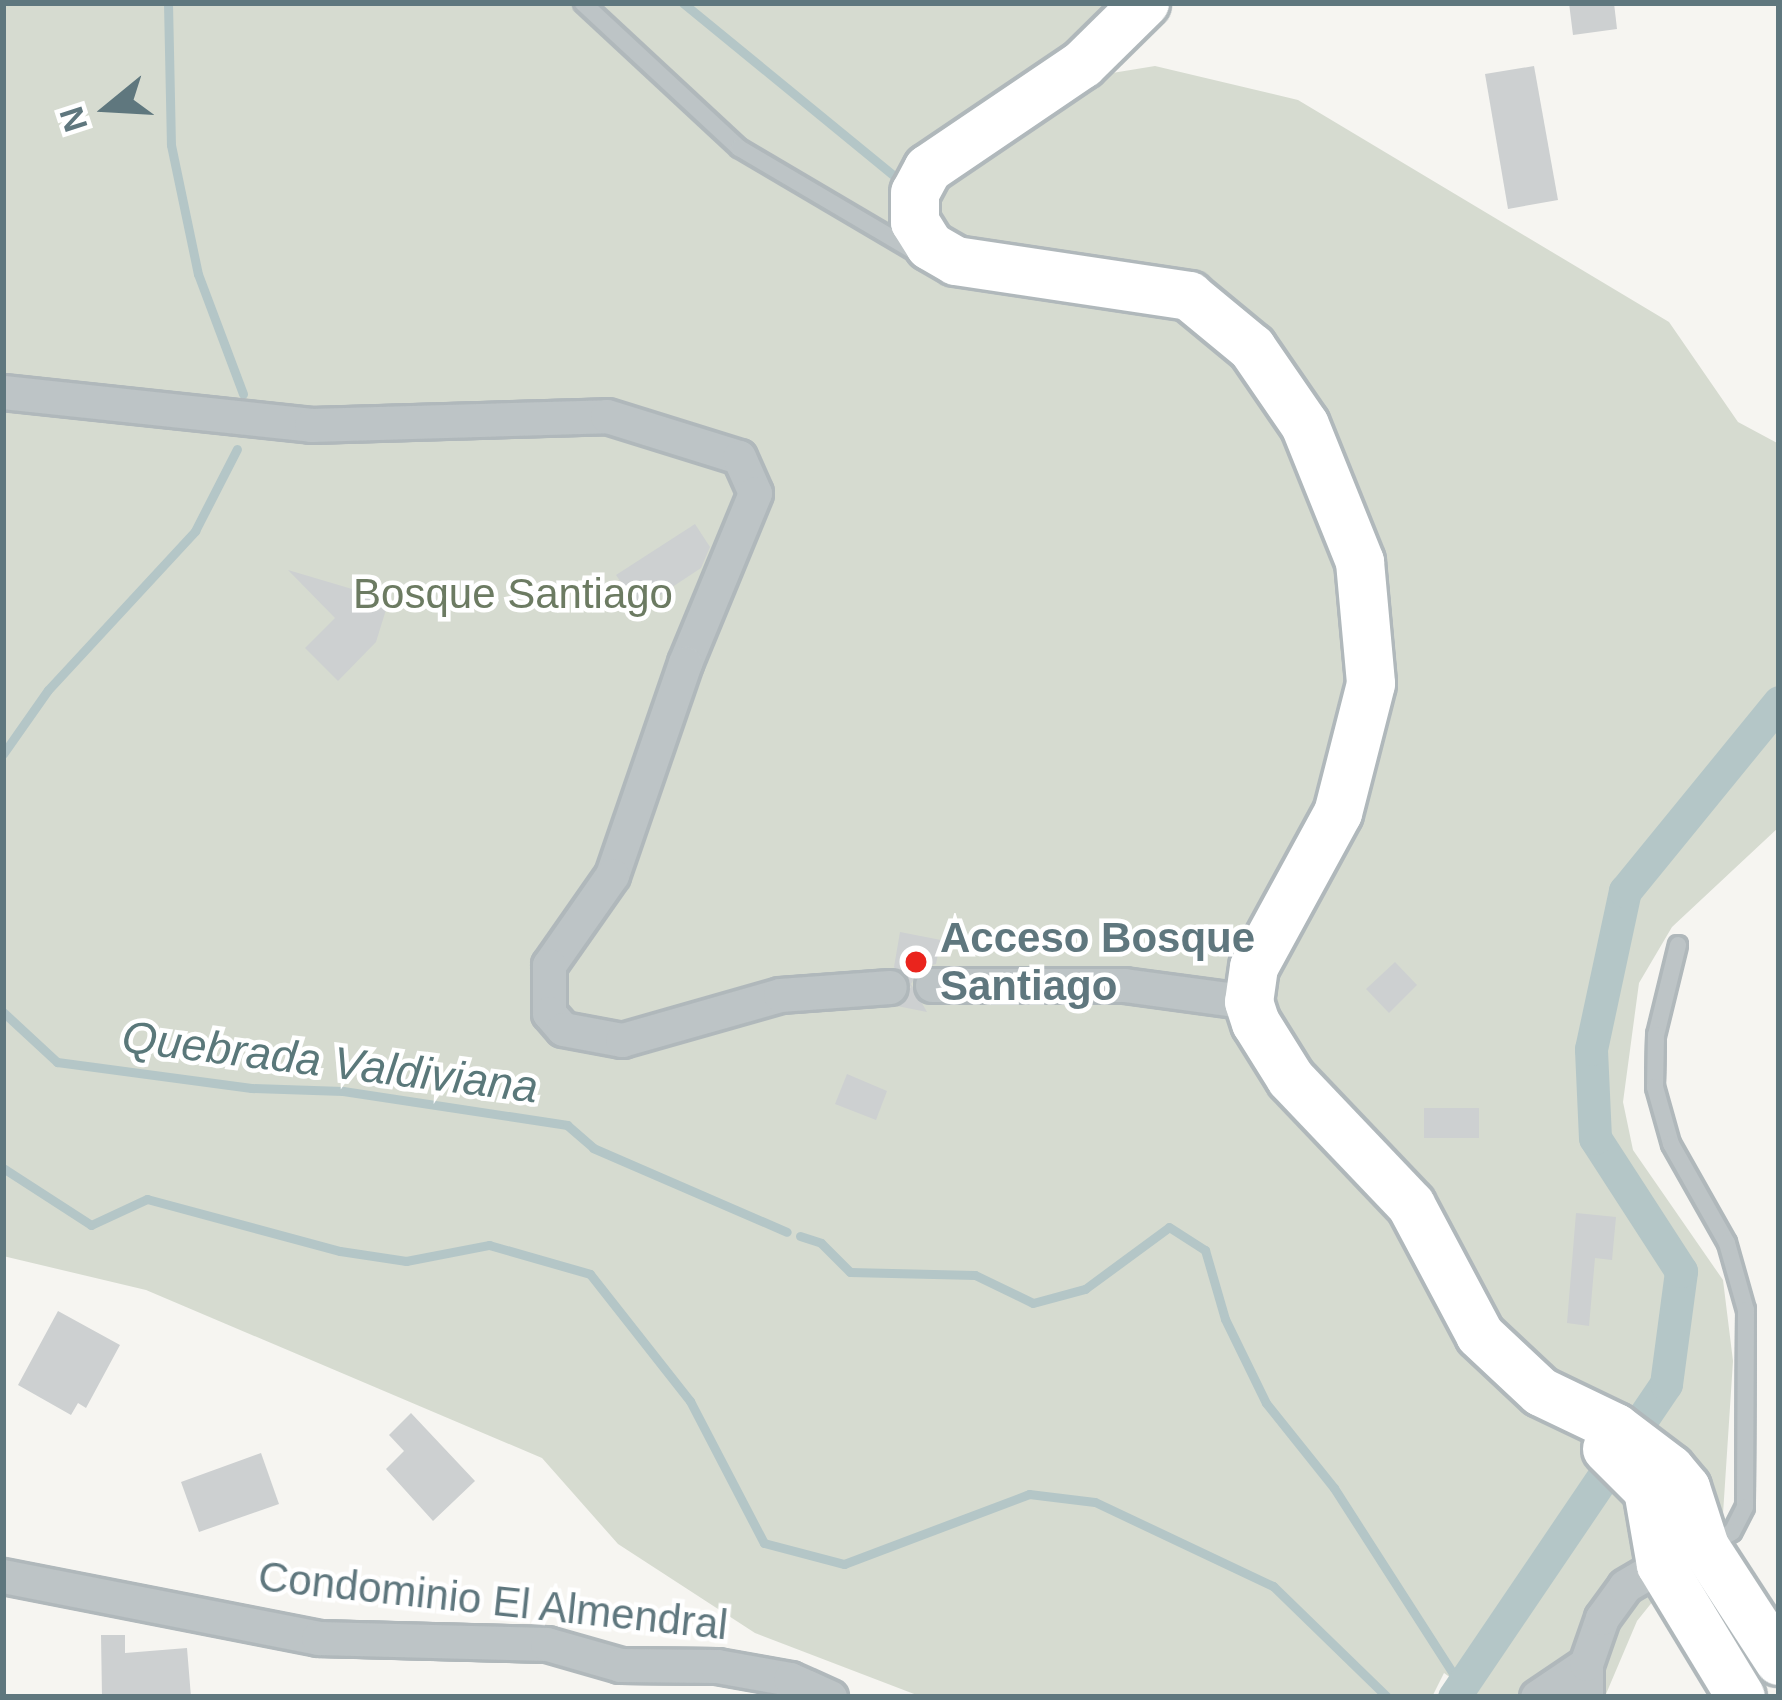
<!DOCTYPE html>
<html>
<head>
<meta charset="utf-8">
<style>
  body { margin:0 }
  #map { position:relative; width:1782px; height:1700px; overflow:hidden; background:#f6f5f1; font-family:Helvetica,sans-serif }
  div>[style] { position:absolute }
  .green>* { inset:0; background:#d6dbd0 }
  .stream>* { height:9px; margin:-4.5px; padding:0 4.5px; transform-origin:4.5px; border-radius:4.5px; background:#b4c6c7 }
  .canal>* { height:33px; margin:-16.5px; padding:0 16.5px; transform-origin:16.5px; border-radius:16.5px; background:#b4c6c7 }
  .building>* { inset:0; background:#cdd0d1 }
  .roads { filter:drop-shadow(3px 0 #b0b8bb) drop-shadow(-3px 0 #b0b8bb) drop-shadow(0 3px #b0b8bb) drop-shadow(0 -3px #b0b8bb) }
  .lane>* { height:16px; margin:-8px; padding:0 8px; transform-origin:8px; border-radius:8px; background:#bdc4c6 }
  .street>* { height:33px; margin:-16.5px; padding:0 16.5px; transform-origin:16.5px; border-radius:16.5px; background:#bdc4c6 }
  .secondary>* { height:48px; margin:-24px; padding:0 24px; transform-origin:24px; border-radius:24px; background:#fff }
  .dots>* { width:33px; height:33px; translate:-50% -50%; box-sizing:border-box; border:6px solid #fff; border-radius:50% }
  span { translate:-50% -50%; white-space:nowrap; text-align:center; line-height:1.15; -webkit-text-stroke:9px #fff; paint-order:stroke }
  .park-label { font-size:42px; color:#6c7b62 }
  .poi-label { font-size:42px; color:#5f777e; font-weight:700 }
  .left { translate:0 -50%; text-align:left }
  .street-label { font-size:42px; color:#5f777e }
  .water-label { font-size:45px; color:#5a787a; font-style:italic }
  .frame { position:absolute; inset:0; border:6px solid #5f777e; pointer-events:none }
  .north { position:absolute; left:48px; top:48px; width:120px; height:120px; -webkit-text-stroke:9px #fff; paint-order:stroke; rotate:252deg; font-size:33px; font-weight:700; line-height:48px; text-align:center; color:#5f777e }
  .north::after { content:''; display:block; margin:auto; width:42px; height:54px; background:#5f777e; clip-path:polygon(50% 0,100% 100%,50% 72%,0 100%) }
</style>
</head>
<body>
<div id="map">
  <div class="green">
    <i style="clip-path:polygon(3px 3px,1118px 3px,1113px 19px,1015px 89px,1155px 66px,1298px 100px,1669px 322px,1738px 422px,1779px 444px,1779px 827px,1672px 927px,1639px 983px,1623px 1102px,1633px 1150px,1723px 1280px,1733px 1361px,1723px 1514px,1637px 1621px,1606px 1694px,1478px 1697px,1444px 1673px,1432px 1697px,922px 1697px,755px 1633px,618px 1544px,542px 1458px,146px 1290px,3px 1256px)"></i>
  </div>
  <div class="stream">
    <i style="left:168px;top:3px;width:142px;rotate:88.8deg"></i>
    <i style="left:171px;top:145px;width:132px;rotate:78.2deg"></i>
    <i style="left:198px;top:274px;width:128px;rotate:69.4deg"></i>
    <i style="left:683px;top:3px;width:273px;rotate:39.3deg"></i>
    <i style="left:3px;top:754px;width:78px;rotate:-54.9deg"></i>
    <i style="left:48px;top:690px;width:217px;rotate:-47.2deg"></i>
    <i style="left:195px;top:531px;width:92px;rotate:-62.9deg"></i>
    <i style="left:3px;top:1012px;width:74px;rotate:42.8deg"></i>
    <i style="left:57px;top:1062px;width:196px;rotate:7.6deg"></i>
    <i style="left:251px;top:1088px;width:92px;rotate:1.9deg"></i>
    <i style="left:343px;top:1091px;width:227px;rotate:8.6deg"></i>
    <i style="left:567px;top:1125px;width:35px;rotate:41deg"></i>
    <i style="left:593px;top:1148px;width:211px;rotate:23.4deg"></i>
    <i style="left:3px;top:1168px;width:105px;rotate:32.9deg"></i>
    <i style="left:91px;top:1225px;width:62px;rotate:-24.9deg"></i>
    <i style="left:147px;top:1199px;width:200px;rotate:15.1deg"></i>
    <i style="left:340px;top:1251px;width:67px;rotate:8.6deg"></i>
    <i style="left:406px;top:1261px;width:85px;rotate:-10.9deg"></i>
    <i style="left:489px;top:1245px;width:105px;rotate:16deg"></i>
    <i style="left:590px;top:1274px;width:162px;rotate:51.8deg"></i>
    <i style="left:690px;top:1401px;width:160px;rotate:62.5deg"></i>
    <i style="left:764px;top:1543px;width:83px;rotate:14.7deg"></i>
    <i style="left:844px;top:1564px;width:198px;rotate:-20.7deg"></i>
    <i style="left:1029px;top:1494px;width:66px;rotate:6.9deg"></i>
    <i style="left:1095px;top:1502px;width:197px;rotate:25.3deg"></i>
    <i style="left:1273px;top:1586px;width:159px;rotate:44.2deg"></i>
    <i style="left:800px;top:1236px;width:22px;rotate:18deg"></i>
    <i style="left:821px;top:1243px;width:41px;rotate:45deg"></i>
    <i style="left:850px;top:1272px;width:125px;rotate:1.4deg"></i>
    <i style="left:975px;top:1275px;width:64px;rotate:25.8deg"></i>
    <i style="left:1033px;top:1303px;width:54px;rotate:-15.1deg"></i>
    <i style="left:1085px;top:1289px;width:104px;rotate:-36.4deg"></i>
    <i style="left:1169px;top:1227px;width:43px;rotate:32.6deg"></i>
    <i style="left:1205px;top:1250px;width:72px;rotate:73.8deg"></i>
    <i style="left:1225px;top:1319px;width:93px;rotate:64deg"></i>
    <i style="left:1266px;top:1403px;width:109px;rotate:51.3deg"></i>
    <i style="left:1334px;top:1488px;width:233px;rotate:57.3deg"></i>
  </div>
  <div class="canal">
    <i style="left:1454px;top:1697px;width:378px;rotate:-55.9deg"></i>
    <i style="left:1666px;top:1384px;width:114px;rotate:-82.4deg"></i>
    <i style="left:1681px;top:1271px;width:158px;rotate:-122.9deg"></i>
    <i style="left:1595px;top:1138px;width:89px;rotate:-92.6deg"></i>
    <i style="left:1591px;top:1049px;width:162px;rotate:-77.9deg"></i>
    <i style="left:1625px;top:891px;width:244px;rotate:-50.8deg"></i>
  </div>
  <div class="building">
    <i style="clip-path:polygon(1569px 3px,1614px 3px,1617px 29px,1573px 35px)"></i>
    <i style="clip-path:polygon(1534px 66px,1558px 200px,1508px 209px,1485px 74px)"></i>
    <i style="clip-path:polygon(695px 524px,710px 547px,701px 568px,639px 609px,616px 575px)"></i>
    <i style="clip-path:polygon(288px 570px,389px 600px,376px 642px,338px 681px,305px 648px,335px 618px)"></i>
    <i style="clip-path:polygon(900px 932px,941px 940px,936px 964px,921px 968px,911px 984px,927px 1012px,897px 1006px,911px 987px,894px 967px)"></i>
    <i style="clip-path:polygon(1395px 962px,1417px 985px,1389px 1013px,1366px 989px)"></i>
    <i style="clip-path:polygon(847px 1074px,887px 1091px,876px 1120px,835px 1104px)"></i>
    <i style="clip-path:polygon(1424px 1108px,1479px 1108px,1479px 1138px,1424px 1138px)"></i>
    <i style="clip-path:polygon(1576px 1213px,1616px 1217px,1612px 1260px,1595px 1258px,1589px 1326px,1567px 1323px)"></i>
    <i style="clip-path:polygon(58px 1311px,120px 1345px,86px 1408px,78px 1403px,71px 1415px,18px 1385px)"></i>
    <i style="clip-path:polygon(411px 1413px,475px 1481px,433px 1521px,386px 1469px,404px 1451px,389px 1435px)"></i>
    <i style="clip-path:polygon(261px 1453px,279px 1504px,199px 1532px,181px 1482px)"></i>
    <i style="clip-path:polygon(101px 1635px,125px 1635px,125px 1653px,187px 1648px,191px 1697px,102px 1697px)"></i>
  </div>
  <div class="roads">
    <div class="lane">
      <i style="left:583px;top:3px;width:213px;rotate:42.9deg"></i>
      <i style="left:739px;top:148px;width:211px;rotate:30.5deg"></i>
      <i style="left:1678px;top:945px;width:93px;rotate:103.7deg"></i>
      <i style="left:1656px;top:1035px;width:52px;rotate:91.1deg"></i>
      <i style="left:1655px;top:1087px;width:59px;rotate:74.3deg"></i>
      <i style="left:1671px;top:1144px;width:114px;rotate:60.5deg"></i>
      <i style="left:1727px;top:1243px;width:70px;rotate:74.2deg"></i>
      <i style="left:1746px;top:1310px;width:197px;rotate:90.3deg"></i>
      <i style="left:1745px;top:1507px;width:28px;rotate:117deg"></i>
      <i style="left:1732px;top:1532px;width:30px;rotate:150deg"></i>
    </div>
    <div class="street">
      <i style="left:3px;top:392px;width:310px;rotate:6.1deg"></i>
      <i style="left:311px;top:425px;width:296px;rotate:-1.7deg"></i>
      <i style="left:607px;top:416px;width:138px;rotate:17.3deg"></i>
      <i style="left:739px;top:457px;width:39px;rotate:66deg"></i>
      <i style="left:755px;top:493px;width:184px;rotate:112.4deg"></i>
      <i style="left:685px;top:663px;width:224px;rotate:109deg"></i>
      <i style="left:612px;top:875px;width:110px;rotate:125deg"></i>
      <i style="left:549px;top:965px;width:48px;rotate:90deg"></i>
      <i style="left:549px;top:1013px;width:21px;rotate:49deg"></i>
      <i style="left:563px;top:1029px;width:60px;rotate:10.6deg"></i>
      <i style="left:622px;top:1040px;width:164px;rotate:-15.9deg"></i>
      <i style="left:780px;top:995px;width:110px;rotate:-4.2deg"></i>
      <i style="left:932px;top:985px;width:192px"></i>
      <i style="left:1124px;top:985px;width:126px;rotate:7.7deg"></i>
      <i style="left:3px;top:1576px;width:321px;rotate:11.1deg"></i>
      <i style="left:318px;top:1638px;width:229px;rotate:1.5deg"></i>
      <i style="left:547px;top:1644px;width:76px;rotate:16deg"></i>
      <i style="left:620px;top:1665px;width:97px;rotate:0.6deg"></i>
      <i style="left:717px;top:1666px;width:74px;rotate:10.1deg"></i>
      <i style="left:790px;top:1679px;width:44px;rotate:24.2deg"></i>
      <i style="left:1537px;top:1697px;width:59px;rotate:-34deg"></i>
      <i style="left:1586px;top:1697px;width:33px;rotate:-90deg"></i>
      <i style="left:1586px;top:1664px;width:49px;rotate:-70.8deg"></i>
      <i style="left:1602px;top:1618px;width:39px;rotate:-54deg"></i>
      <i style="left:1625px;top:1586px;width:42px;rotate:-30.3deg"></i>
    </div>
    <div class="secondary">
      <i style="left:1145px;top:3px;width:87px;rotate:135.5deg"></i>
      <i style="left:1083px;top:64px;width:187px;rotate:145.9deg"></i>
      <i style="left:928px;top:169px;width:27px;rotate:118deg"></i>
      <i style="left:915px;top:193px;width:29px;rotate:90deg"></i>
      <i style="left:915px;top:222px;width:28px;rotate:58deg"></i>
      <i style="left:930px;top:246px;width:30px;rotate:30deg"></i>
      <i style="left:956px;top:261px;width:236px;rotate:8.5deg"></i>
      <i style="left:1189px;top:296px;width:82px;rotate:39.5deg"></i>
      <i style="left:1252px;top:348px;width:93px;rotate:55.5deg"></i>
      <i style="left:1305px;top:425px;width:148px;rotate:68.1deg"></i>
      <i style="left:1360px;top:562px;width:122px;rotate:84.8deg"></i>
      <i style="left:1371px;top:684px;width:133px;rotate:104.3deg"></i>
      <i style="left:1338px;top:813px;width:175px;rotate:118.6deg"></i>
      <i style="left:1254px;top:967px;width:35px;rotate:98deg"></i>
      <i style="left:1249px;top:1002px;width:22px;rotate:72deg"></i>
      <i style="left:1256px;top:1023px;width:66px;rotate:58deg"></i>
      <i style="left:1291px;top:1079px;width:174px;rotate:46.4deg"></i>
      <i style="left:1411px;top:1205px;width:147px;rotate:62deg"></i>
      <i style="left:1480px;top:1335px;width:83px;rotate:43.1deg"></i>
      <i style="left:1541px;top:1392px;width:83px;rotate:25.6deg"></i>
      <i style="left:1616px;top:1428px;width:68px;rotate:37.2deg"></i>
      <i style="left:1670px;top:1469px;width:25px;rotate:50deg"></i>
      <i style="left:1686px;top:1488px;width:62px;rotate:72.1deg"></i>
      <i style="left:1705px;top:1547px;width:136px;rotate:57deg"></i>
      <i style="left:1607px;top:1449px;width:58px;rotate:45deg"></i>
      <i style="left:1648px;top:1490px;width:76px;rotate:80.2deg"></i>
      <i style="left:1661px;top:1565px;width:154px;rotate:58.8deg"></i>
    </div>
  </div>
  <div class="dots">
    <i style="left:916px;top:962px;background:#ea241d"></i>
  </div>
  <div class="park-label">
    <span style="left:513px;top:594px">Bosque Santiago</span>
  </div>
  <div class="poi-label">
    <span class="left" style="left:940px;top:962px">Acceso Bosque<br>Santiago</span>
  </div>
  <div class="street-label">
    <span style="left:493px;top:1601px;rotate:6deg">Condominio El Almendral</span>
  </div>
  <div class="water-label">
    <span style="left:330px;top:1062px;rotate:7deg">Quebrada Valdiviana</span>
  </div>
  <div class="frame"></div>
  <div class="north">N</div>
</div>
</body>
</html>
